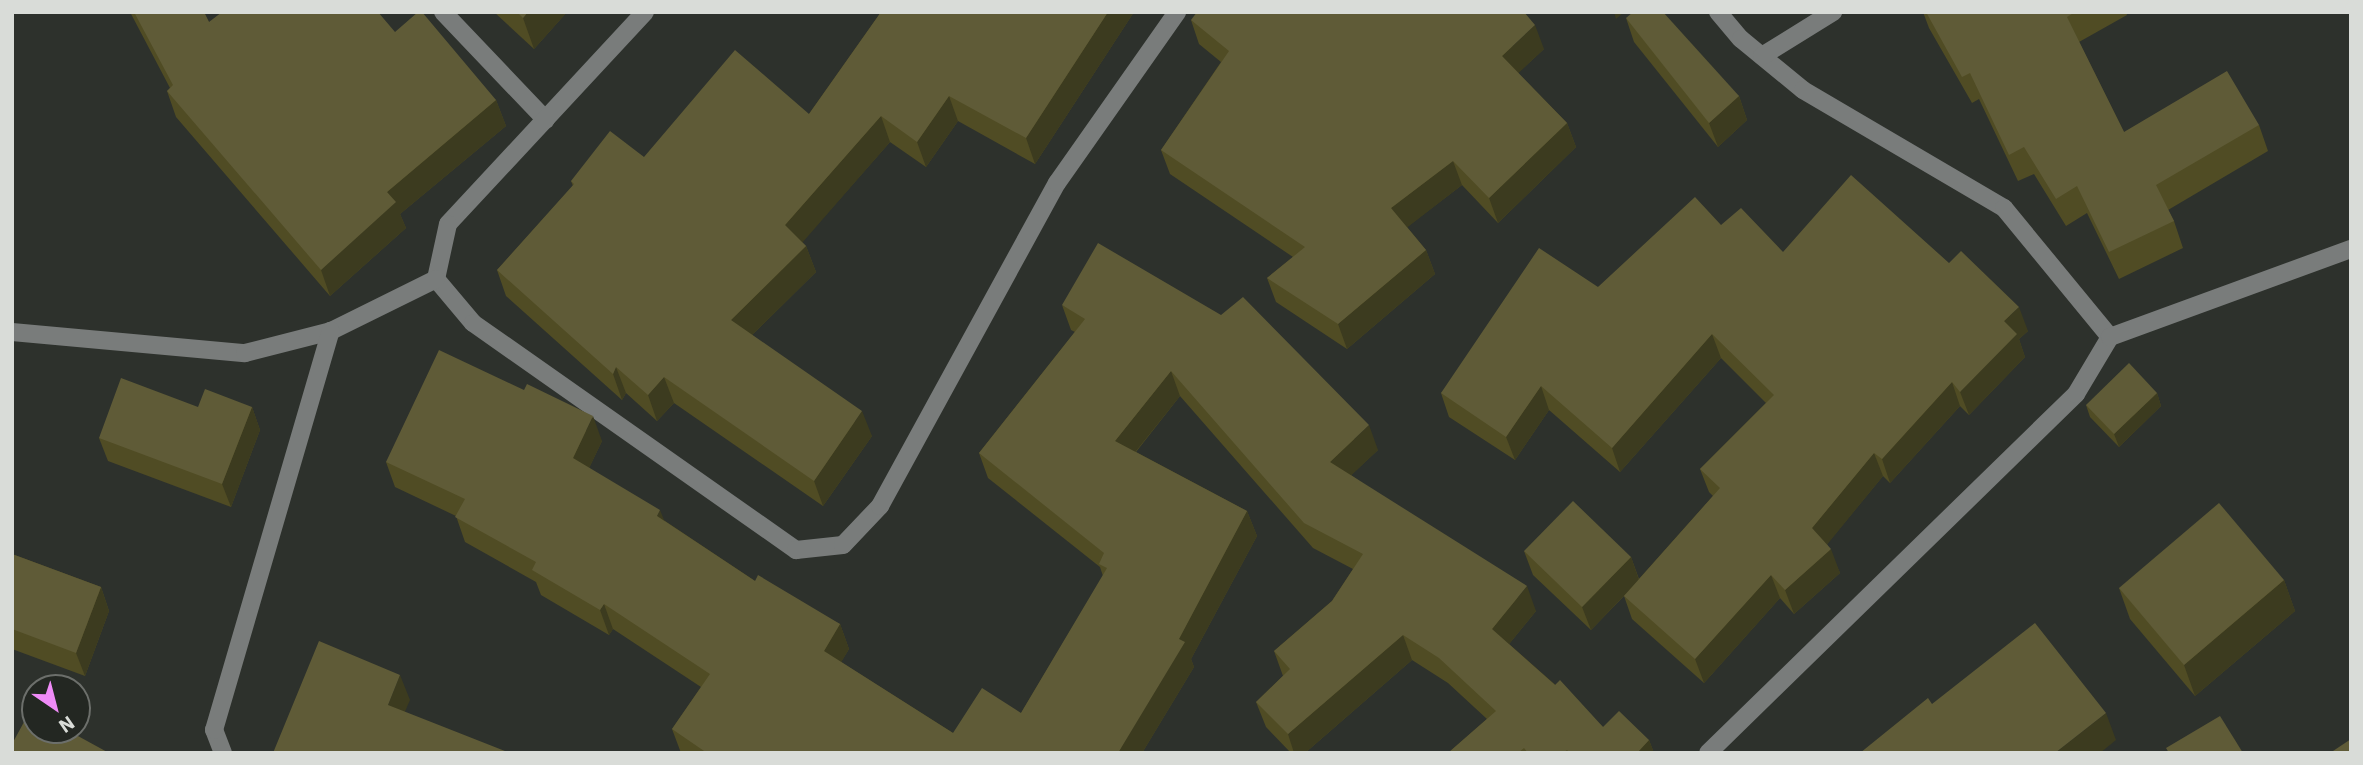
<!DOCTYPE html>
<html>
<head>
<meta charset="utf-8">
<style>
  body { margin:0 }
  #map { position:relative; width:2363px; height:765px; overflow:hidden; background:#2d312c; font-family:"IBM Plex Sans",sans-serif }
  div>[style] { position:absolute }
  .minor>* { height:18px; margin:-9px; padding:0 9px; transform-origin:9px; border-radius:9px; background:#797c7b }
  .wall>* { inset:0; background:#504c24 }
  .shaded-wall>* { inset:0; background:#3c3b1f }
  .building>* { inset:0; background:#5f5b37 }
  span { translate:-50% -50%; white-space:nowrap; text-align:center; line-height:1.15; -webkit-text-stroke:6px #232722; paint-order:stroke }
  .frame { position:absolute; inset:0; border:14px solid #d9dcd8; pointer-events:none }
  .north { position:absolute; left:21px; top:674px; width:70px; height:70px; box-sizing:border-box; background:#232722; border:2px solid #6c6f6b; border-radius:50%; rotate:145deg; font-size:19px; font-weight:700; line-height:28px; text-align:center; color:#d9dcd8 }
  .north::after { content:''; display:block; margin:auto; width:24px; height:32px; background:#ef8bf7; clip-path:polygon(50% 0,100% 100%,50% 72%,0 100%) }
</style>
</head>
<body>
<div id="map">
  <div class="minor">
    <i style="left:443px;top:12px;width:149px;rotate:46.4deg"></i>
    <i style="left:645px;top:12px;width:289px;rotate:132.9deg"></i>
    <i style="left:448px;top:224px;width:56px;rotate:102.3deg"></i>
    <i style="left:436px;top:279px;width:57px;rotate:49.9deg"></i>
    <i style="left:473px;top:323px;width:395px;rotate:35.1deg"></i>
    <i style="left:796px;top:550px;width:47px;rotate:-6.1deg"></i>
    <i style="left:843px;top:545px;width:54px;rotate:-46.5deg"></i>
    <i style="left:880px;top:506px;width:368px;rotate:-61.3deg"></i>
    <i style="left:1057px;top:183px;width:209px;rotate:-54.9deg"></i>
    <i style="left:1718px;top:12px;width:35px;rotate:50deg"></i>
    <i style="left:1741px;top:39px;width:80px;rotate:39.4deg"></i>
    <i style="left:1803px;top:90px;width:233px;rotate:30.4deg"></i>
    <i style="left:2004px;top:208px;width:167px;rotate:50.6deg"></i>
    <i style="left:1762px;top:56px;width:84px;rotate:-31.8deg"></i>
    <i style="left:12px;top:332px;width:234px;rotate:5.2deg"></i>
    <i style="left:245px;top:353px;width:89px;rotate:-14.3deg"></i>
    <i style="left:331px;top:331px;width:117px;rotate:-26.3deg"></i>
    <i style="left:223px;top:753px;width:25px;rotate:-111deg"></i>
    <i style="left:214px;top:730px;width:416px;rotate:-73.7deg"></i>
    <i style="left:1708px;top:753px;width:514px;rotate:-44.29deg"></i>
    <i style="left:2076px;top:394px;width:66px;rotate:-59.2deg"></i>
    <i style="left:2110px;top:337px;width:257px;rotate:-20.1deg"></i>
  </div>
  <div class="wall">
    <i style="clip-path:polygon(130px 12px,204px 12px,209px 22px,395px 32px,496px 100px,506px 126px,400px 214px,406px 228px,330px 296px,176px 117px,167px 91px,170px 88px)"></i>
    <i style="clip-path:polygon(494px 12px,567px 12px,534px 49px)"></i>
    <i style="clip-path:polygon(881px 12px,1134px 12px,1035px 164px,958px 121px,926px 167px,890px 142px,802px 242px,806px 246px,816px 272px,752px 335px,872px 436px,823px 506px,674px 403px,657px 421px,626px 393px,622px 400px,506px 296px,497px 270px,573px 186px,571px 181px,644px 157px,809px 114px)"></i>
    <i style="clip-path:polygon(1923px 12px,2126px 12px,2127px 15px,2079px 42px,2124px 132px,2259px 125px,2268px 151px,2168px 210px,2174px 221px,2183px 248px,2119px 279px,2087px 213px,2066px 226px,2034px 174px,2018px 181px,1979px 99px,1972px 103px,1929px 28px)"></i>
    <i style="clip-path:polygon(1626px 18px,1739px 96px,1747px 120px,1718px 147px,1634px 42px)"></i>
    <i style="clip-path:polygon(1191px 20px,1544px 49px,1518px 73px,1567px 123px,1576px 147px,1498px 223px,1462px 185px,1407px 227px,1426px 250px,1435px 274px,1347px 349px,1276px 302px,1267px 278px,1293px 257px,1170px 174px,1161px 150px,1221px 62px,1199px 44px)"></i>
    <i style="clip-path:polygon(1721px 225px,1783px 252px,1949px 263px,2028px 331px,2019px 339px,2025px 357px,1969px 415px,1960px 406px,1890px 483px,1883px 476px,1827px 544px,1840px 573px,1794px 614px,1780px 598px,1704px 683px,1632px 619px,1624px 596px,1591px 630px,1533px 575px,1524px 551px,1631px 557px,1639px 579px,1713px 496px,1709px 492px,1700px 469px,1766px 403px,1721px 358px,1620px 472px,1549px 410px,1515px 460px,1449px 417px,1441px 393px,1598px 287px)"></i>
    <i style="clip-path:polygon(1062px 305px,1378px 450px,1351px 475px,1536px 611px,1509px 644px,1603px 727px,1649px 740px,1654px 753px,1448px 753px,1487px 719px,1448px 683px,1412px 660px,1305px 753px,1291px 753px,1266px 727px,1256px 702px,1283px 676px,1274px 651px,1332px 601px,1353px 569px,1313px 548px,1180px 396px,1136px 452px,1247px 511px,1257px 536px,1191px 659px,1194px 667px,1142px 753px,681px 753px,672px 729px,701px 687px,613px 629px,609px 635px,541px 595px,536px 582px,465px 542px,456px 516px,395px 487px,386px 462px,524px 390px,602px 441px,589px 468px,665px 521px,755px 581px,840px 624px,849px 649px,841px 662px,953px 733px,1021px 713px,1103px 576px,1100px 567px,988px 478px,979px 453px,1075px 332px,1071px 330px)"></i>
    <i style="clip-path:polygon(2157px 393px,2161px 406px,2119px 447px,2090px 417px,2086px 405px)"></i>
    <i style="clip-path:polygon(252px 407px,260px 430px,231px 507px,108px 461px,99px 438px)"></i>
    <i style="clip-path:polygon(12px 554px,101px 587px,109px 611px,85px 676px,12px 649px)"></i>
    <i style="clip-path:polygon(2284px 580px,2295px 611px,2195px 696px,2130px 619px,2119px 588px)"></i>
  </div>
  <div class="shaded-wall">
    <i style="clip-path:polygon(528px 12px,567px 12px,534px 49px,523px 18px)"></i>
    <i style="clip-path:polygon(1108px 12px,1134px 12px,1035px 164px,1026px 138px)"></i>
    <i style="clip-path:polygon(1614px 12px,1624px 12px,1616px 19px)"></i>
    <i style="clip-path:polygon(1535px 25px,1544px 49px,1511px 80px,1502px 56px)"></i>
    <i style="clip-path:polygon(949px 96px,958px 121px,926px 167px,917px 142px)"></i>
    <i style="clip-path:polygon(1739px 96px,1747px 120px,1718px 147px,1709px 123px)"></i>
    <i style="clip-path:polygon(496px 100px,506px 126px,400px 214px,406px 228px,330px 296px,321px 270px,387px 192px)"></i>
    <i style="clip-path:polygon(881px 116px,890px 142px,795px 251px,785px 225px)"></i>
    <i style="clip-path:polygon(1567px 123px,1576px 147px,1498px 223px,1489px 198px)"></i>
    <i style="clip-path:polygon(1453px 161px,1462px 185px,1400px 233px,1391px 208px)"></i>
    <i style="clip-path:polygon(806px 246px,816px 272px,741px 346px,731px 320px)"></i>
    <i style="clip-path:polygon(1426px 250px,1435px 274px,1347px 349px,1338px 324px)"></i>
    <i style="clip-path:polygon(2019px 307px,2028px 331px,2019px 339px,2025px 357px,1969px 415px,1960px 392px,2004px 321px)"></i>
    <i style="clip-path:polygon(1712px 334px,1721px 358px,1620px 472px,1612px 448px)"></i>
    <i style="clip-path:polygon(616px 367px,626px 393px,622px 400px,613px 374px)"></i>
    <i style="clip-path:polygon(1171px 371px,1180px 396px,1124px 466px,1115px 441px)"></i>
    <i style="clip-path:polygon(664px 377px,674px 403px,657px 421px,648px 395px)"></i>
    <i style="clip-path:polygon(1952px 382px,1960px 406px,1890px 483px,1882px 459px)"></i>
    <i style="clip-path:polygon(1541px 386px,1549px 410px,1515px 460px,1506px 437px)"></i>
    <i style="clip-path:polygon(2157px 393px,2161px 406px,2119px 447px,2114px 434px)"></i>
    <i style="clip-path:polygon(252px 407px,260px 430px,231px 507px,222px 484px)"></i>
    <i style="clip-path:polygon(862px 411px,872px 436px,823px 506px,814px 481px)"></i>
    <i style="clip-path:polygon(593px 416px,602px 441px,582px 483px,573px 458px)"></i>
    <i style="clip-path:polygon(1369px 425px,1378px 450px,1339px 487px,1330px 462px)"></i>
    <i style="clip-path:polygon(1874px 453px,1883px 476px,1821px 552px,1812px 528px)"></i>
    <i style="clip-path:polygon(660px 510px,670px 535px,657px 516px)"></i>
    <i style="clip-path:polygon(1247px 511px,1257px 536px,1191px 659px,1194px 667px,1142px 753px,1118px 753px)"></i>
    <i style="clip-path:polygon(1831px 549px,1840px 573px,1794px 614px,1785px 590px)"></i>
    <i style="clip-path:polygon(1631px 557px,1639px 580px,1591px 630px,1582px 607px)"></i>
    <i style="clip-path:polygon(1771px 575px,1780px 598px,1704px 683px,1695px 659px)"></i>
    <i style="clip-path:polygon(2284px 580px,2295px 611px,2195px 696px,2184px 665px)"></i>
    <i style="clip-path:polygon(1527px 586px,1536px 611px,1501px 654px,1492px 629px)"></i>
    <i style="clip-path:polygon(101px 587px,109px 611px,85px 676px,76px 653px)"></i>
    <i style="clip-path:polygon(604px 604px,613px 629px,609px 635px,600px 610px)"></i>
    <i style="clip-path:polygon(840px 624px,849px 649px,833px 676px,824px 651px)"></i>
    <i style="clip-path:polygon(1403px 635px,1412px 660px,1305px 753px,1294px 753px,1288px 734px)"></i>
    <i style="clip-path:polygon(400px 675px,410px 700px,397px 730px,388px 705px)"></i>
    <i style="clip-path:polygon(2106px 713px,2116px 740px,2100px 753px,2055px 753px)"></i>
    <i style="clip-path:polygon(1649px 740px,1654px 753px,1637px 753px)"></i>
  </div>
  <div class="building">
    <i style="clip-path:polygon(134px 12px,204px 12px,209px 22px,222px 12px,378px 12px,395px 32px,418px 12px,422px 12px,496px 100px,387px 192px,396px 202px,321px 270px,167px 91px,173px 85px)"></i>
    <i style="clip-path:polygon(517px 12px,528px 12px,523px 18px)"></i>
    <i style="clip-path:polygon(881px 12px,1108px 12px,1026px 138px,949px 96px,917px 142px,881px 116px,785px 225px,806px 246px,731px 320px,862px 411px,814px 481px,664px 377px,648px 395px,616px 367px,613px 374px,497px 270px,574px 184px,571px 181px,610px 131px,644px 157px,735px 50px,809px 114px)"></i>
    <i style="clip-path:polygon(1197px 12px,1524px 12px,1535px 25px,1502px 56px,1567px 123px,1489px 198px,1453px 161px,1391px 208px,1426px 250px,1338px 324px,1267px 278px,1305px 247px,1161px 150px,1229px 51px,1191px 20px)"></i>
    <i style="clip-path:polygon(1633px 12px,1663px 12px,1739px 96px,1709px 123px,1626px 18px)"></i>
    <i style="clip-path:polygon(1926px 12px,2075px 12px,2067px 17px,2124px 132px,2227px 71px,2259px 125px,2156px 185px,2174px 221px,2109px 252px,2077px 186px,2056px 199px,2024px 147px,2009px 155px,1970px 73px,1962px 77px)"></i>
    <i style="clip-path:polygon(1851px 175px,1949px 263px,1961px 251px,2019px 307px,2004px 321px,2017px 334px,1960px 392px,1952px 382px,1882px 459px,1874px 453px,1812px 528px,1831px 549px,1785px 590px,1771px 575px,1695px 659px,1624px 596px,1720px 488px,1700px 469px,1774px 395px,1712px 334px,1612px 448px,1541px 386px,1506px 437px,1441px 393px,1539px 248px,1598px 287px,1695px 197px,1721px 225px,1741px 208px,1783px 252px)"></i>
    <i style="clip-path:polygon(1098px 243px,1221px 315px,1243px 297px,1369px 425px,1330px 462px,1527px 586px,1492px 629px,1555px 685px,1560px 680px,1603px 727px,1619px 711px,1649px 740px,1637px 753px,1570px 753px,1567px 750px,1563px 753px,1528px 753px,1524px 748px,1518px 753px,1448px 753px,1496px 711px,1439px 658px,1403px 635px,1288px 734px,1256px 702px,1290px 669px,1274px 651px,1332px 601px,1363px 554px,1304px 523px,1171px 371px,1115px 441px,1247px 511px,1179px 639px,1185px 642px,1118px 753px,707px 753px,672px 729px,710px 674px,604px 604px,600px 610px,532px 570px,536px 562px,455px 517px,465px 499px,386px 462px,439px 350px,524px 390px,527px 384px,593px 416px,573px 458px,660px 510px,657px 516px,755px 581px,758px 575px,840px 624px,824px 651px,953px 733px,982px 688px,1021px 713px,1107px 568px,1099px 564px,1104px 553px,979px 453px,1085px 319px,1062px 305px)"></i>
    <i style="clip-path:polygon(2129px 363px,2157px 393px,2114px 434px,2086px 405px)"></i>
    <i style="clip-path:polygon(121px 378px,198px 407px,205px 389px,252px 407px,222px 484px,99px 438px)"></i>
    <i style="clip-path:polygon(1573px 501px,1631px 557px,1582px 607px,1524px 551px)"></i>
    <i style="clip-path:polygon(2219px 503px,2284px 580px,2184px 665px,2119px 588px)"></i>
    <i style="clip-path:polygon(12px 554px,101px 587px,76px 653px,12px 629px)"></i>
    <i style="clip-path:polygon(2035px 623px,2106px 713px,2055px 753px,1860px 753px,1928px 698px,1932px 704px)"></i>
    <i style="clip-path:polygon(319px 641px,400px 675px,388px 705px,510px 753px,273px 753px)"></i>
    <i style="clip-path:polygon(30px 711px,35px 713px,35px 730px,67px 730px,109px 753px,12px 753px,12px 744px)"></i>
    <i style="clip-path:polygon(2220px 716px,2243px 753px,2169px 753px,2166px 748px)"></i>
    <i style="clip-path:polygon(2351px 739px,2351px 753px,2330px 753px)"></i>
  </div>
  <div class="frame"></div>
  <div class="north">N</div>
</div>
</body>
</html>
